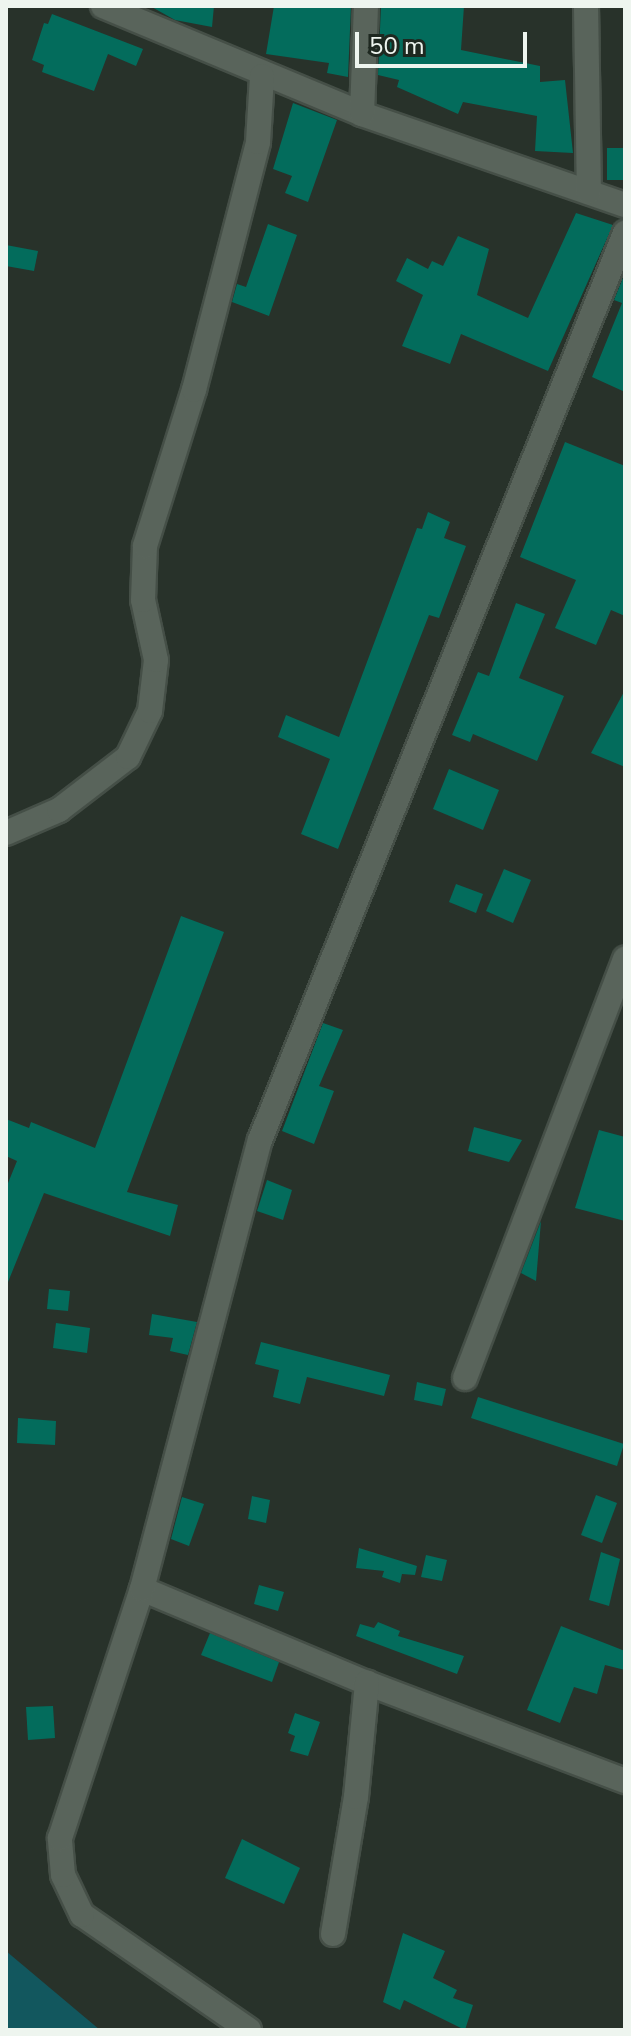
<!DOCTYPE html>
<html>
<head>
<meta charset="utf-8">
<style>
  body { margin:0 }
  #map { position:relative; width:631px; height:2036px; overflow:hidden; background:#28322a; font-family:"Nunito Sans",sans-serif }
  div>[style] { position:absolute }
  .water>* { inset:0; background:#12575e }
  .building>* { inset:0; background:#036c5c }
  .roads { filter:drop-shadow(2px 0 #454f47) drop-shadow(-2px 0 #454f47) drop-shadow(0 2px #454f47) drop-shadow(0 -2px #454f47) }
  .minor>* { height:24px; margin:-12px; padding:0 12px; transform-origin:12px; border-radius:12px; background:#59645b }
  span { translate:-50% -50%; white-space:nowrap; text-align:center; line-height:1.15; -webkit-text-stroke:7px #1e2820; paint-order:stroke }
  .frame { position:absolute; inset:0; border:8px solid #eef5ef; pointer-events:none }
  .scale { position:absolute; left:355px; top:32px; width:172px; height:36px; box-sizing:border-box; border:4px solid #eef5ef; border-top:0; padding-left:10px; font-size:24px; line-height:28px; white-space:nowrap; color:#eef5ef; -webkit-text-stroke:6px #1e2820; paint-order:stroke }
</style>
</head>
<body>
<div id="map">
  <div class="water">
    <i style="clip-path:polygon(6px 1951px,100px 2030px,6px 2030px)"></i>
  </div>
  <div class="building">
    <i style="clip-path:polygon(150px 6px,214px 6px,212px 27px,175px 20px)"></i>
    <i style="clip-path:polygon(274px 6px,351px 6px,348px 77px,327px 73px,329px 63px,266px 54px)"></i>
    <i style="clip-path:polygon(381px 6px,464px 6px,461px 50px,540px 66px,540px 82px,565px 80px,573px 153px,535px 151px,537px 116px,463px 102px,458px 114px,397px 87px,399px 80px,378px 75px)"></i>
    <i style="clip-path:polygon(52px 14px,143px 49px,136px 66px,108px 54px,94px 91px,42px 72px,44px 65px,32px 60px,44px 23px,48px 24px)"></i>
    <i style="clip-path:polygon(293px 103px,337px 120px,308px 202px,285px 193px,292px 176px,273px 169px)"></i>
    <i style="clip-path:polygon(607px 148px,625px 148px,624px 180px,607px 180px)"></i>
    <i style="clip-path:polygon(576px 213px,613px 225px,548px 371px,461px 334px,450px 364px,402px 346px,423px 295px,396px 281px,407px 258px,428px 269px,432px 261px,443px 266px,458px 236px,489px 249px,477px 295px,528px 318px)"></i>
    <i style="clip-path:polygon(268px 224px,297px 235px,269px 316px,232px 302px,237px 284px,246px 287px)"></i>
    <i style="clip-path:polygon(6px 245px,38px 251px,34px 271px,6px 266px)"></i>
    <i style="clip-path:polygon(625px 273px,625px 392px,592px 377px,622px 303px,614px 300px)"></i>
    <i style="clip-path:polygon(565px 442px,625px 466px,625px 616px,611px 610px,596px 645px,555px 628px,576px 580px,520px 557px)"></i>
    <i style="clip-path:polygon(428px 512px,450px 522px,444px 538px,466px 546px,439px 618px,429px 615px,338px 849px,301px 834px,330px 759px,278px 737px,286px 715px,339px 737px,417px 528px,422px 529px)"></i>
    <i style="clip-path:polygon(516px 603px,545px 614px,519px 678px,564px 696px,537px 761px,473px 734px,470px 742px,452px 735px,478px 672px,489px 676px)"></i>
    <i style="clip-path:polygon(625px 690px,625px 767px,591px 753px)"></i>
    <i style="clip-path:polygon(449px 769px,499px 790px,483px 830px,433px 809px)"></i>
    <i style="clip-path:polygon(504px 869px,531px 880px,513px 923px,486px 911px)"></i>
    <i style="clip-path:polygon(456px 884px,483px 894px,476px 913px,449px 902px)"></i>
    <i style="clip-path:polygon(181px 916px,224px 932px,127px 1192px,178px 1205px,170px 1236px,44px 1193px,6px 1287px,6px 1188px,17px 1161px,6px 1156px,6px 1119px,29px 1128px,31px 1122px,95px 1148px)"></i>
    <i style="clip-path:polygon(323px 1023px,343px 1030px,319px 1086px,334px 1091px,314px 1144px,282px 1131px)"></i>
    <i style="clip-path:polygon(474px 1127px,522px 1140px,509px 1162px,468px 1151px)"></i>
    <i style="clip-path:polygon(599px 1130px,625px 1137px,625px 1221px,575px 1208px)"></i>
    <i style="clip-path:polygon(267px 1180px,292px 1190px,283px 1220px,257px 1211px)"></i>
    <i style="clip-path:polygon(541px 1221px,536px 1281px,521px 1273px)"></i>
    <i style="clip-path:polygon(49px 1289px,70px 1291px,68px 1311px,47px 1309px)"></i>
    <i style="clip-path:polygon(152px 1314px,197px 1322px,188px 1355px,170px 1351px,173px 1338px,149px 1335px)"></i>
    <i style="clip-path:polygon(56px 1323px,90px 1328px,87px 1353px,53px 1348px)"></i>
    <i style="clip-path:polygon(261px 1342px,390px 1375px,384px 1396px,307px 1377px,300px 1404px,273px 1397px,279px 1370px,255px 1364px)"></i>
    <i style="clip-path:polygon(417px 1382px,446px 1389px,442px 1406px,414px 1400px)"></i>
    <i style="clip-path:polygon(478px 1397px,624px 1444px,617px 1466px,471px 1418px)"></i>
    <i style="clip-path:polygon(18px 1418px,56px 1421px,55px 1445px,17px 1443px)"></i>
    <i style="clip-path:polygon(596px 1495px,617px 1503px,602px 1543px,581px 1535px)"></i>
    <i style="clip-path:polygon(252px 1496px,270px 1500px,266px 1523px,248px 1519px)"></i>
    <i style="clip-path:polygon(182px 1497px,204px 1504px,189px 1546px,171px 1539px)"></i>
    <i style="clip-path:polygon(359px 1548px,417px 1566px,415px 1575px,402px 1574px,400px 1583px,382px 1577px,384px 1571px,356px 1568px)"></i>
    <i style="clip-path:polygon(601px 1552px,620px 1559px,609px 1606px,589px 1600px)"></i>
    <i style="clip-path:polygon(426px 1555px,447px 1560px,442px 1581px,421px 1577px)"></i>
    <i style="clip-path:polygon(259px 1585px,284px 1592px,278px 1611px,254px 1604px)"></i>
    <i style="clip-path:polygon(378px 1622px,400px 1631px,398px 1636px,464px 1656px,457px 1674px,356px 1636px,360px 1624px,374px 1628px)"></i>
    <i style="clip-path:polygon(561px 1626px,625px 1651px,625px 1670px,605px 1665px,597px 1694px,574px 1687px,560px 1723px,527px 1710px)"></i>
    <i style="clip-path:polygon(210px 1633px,279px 1662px,272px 1682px,201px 1655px)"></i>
    <i style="clip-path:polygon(53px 1706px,55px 1738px,28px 1740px,26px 1707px)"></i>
    <i style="clip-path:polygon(295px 1713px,320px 1722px,308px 1756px,290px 1751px,295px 1736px,288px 1733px)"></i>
    <i style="clip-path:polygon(242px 1839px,300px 1868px,284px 1904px,225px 1878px)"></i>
    <i style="clip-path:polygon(403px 1933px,445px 1951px,433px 1978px,457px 1990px,453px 1998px,473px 2005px,465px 2030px,404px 2000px,400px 2010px,383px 2002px)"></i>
  </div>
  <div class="roads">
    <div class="minor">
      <i style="left:103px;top:6px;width:281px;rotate:22.6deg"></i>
      <i style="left:362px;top:114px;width:278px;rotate:19.1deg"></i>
      <i style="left:586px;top:6px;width:186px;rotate:89.1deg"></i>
      <i style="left:362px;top:114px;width:108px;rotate:-87.9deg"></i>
      <i style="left:6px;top:833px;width:58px;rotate:-23.5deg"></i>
      <i style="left:59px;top:810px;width:87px;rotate:-37.5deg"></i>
      <i style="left:128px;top:757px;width:51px;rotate:-64.4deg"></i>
      <i style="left:150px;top:711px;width:51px;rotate:-83.3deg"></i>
      <i style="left:156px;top:660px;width:61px;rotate:-102.2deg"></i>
      <i style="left:143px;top:600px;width:54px;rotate:-87.9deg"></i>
      <i style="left:145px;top:546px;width:164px;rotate:-72.6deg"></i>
      <i style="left:194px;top:390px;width:256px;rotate:-75.5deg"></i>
      <i style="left:258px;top:142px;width:66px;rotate:-86.5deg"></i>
      <i style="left:465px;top:1378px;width:449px;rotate:-69.1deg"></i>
      <i style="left:142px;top:1589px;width:244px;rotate:22.7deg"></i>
      <i style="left:367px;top:1683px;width:276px;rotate:20.8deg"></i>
      <i style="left:333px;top:1934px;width:139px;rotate:-80.5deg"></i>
      <i style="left:356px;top:1797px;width:115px;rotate:-84.5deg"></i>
      <i style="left:249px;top:2030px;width:203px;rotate:-145.4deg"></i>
      <i style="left:82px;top:1915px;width:44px;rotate:-115.4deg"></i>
      <i style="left:63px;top:1875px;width:37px;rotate:-95deg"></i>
      <i style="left:60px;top:1838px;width:262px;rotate:-71.8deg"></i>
      <i style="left:142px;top:1589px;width:464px;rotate:-75.3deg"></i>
      <i style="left:260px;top:1140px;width:978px;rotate:-68.08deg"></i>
    </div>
  </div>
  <div class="frame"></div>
  <div class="scale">50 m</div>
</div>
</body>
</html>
